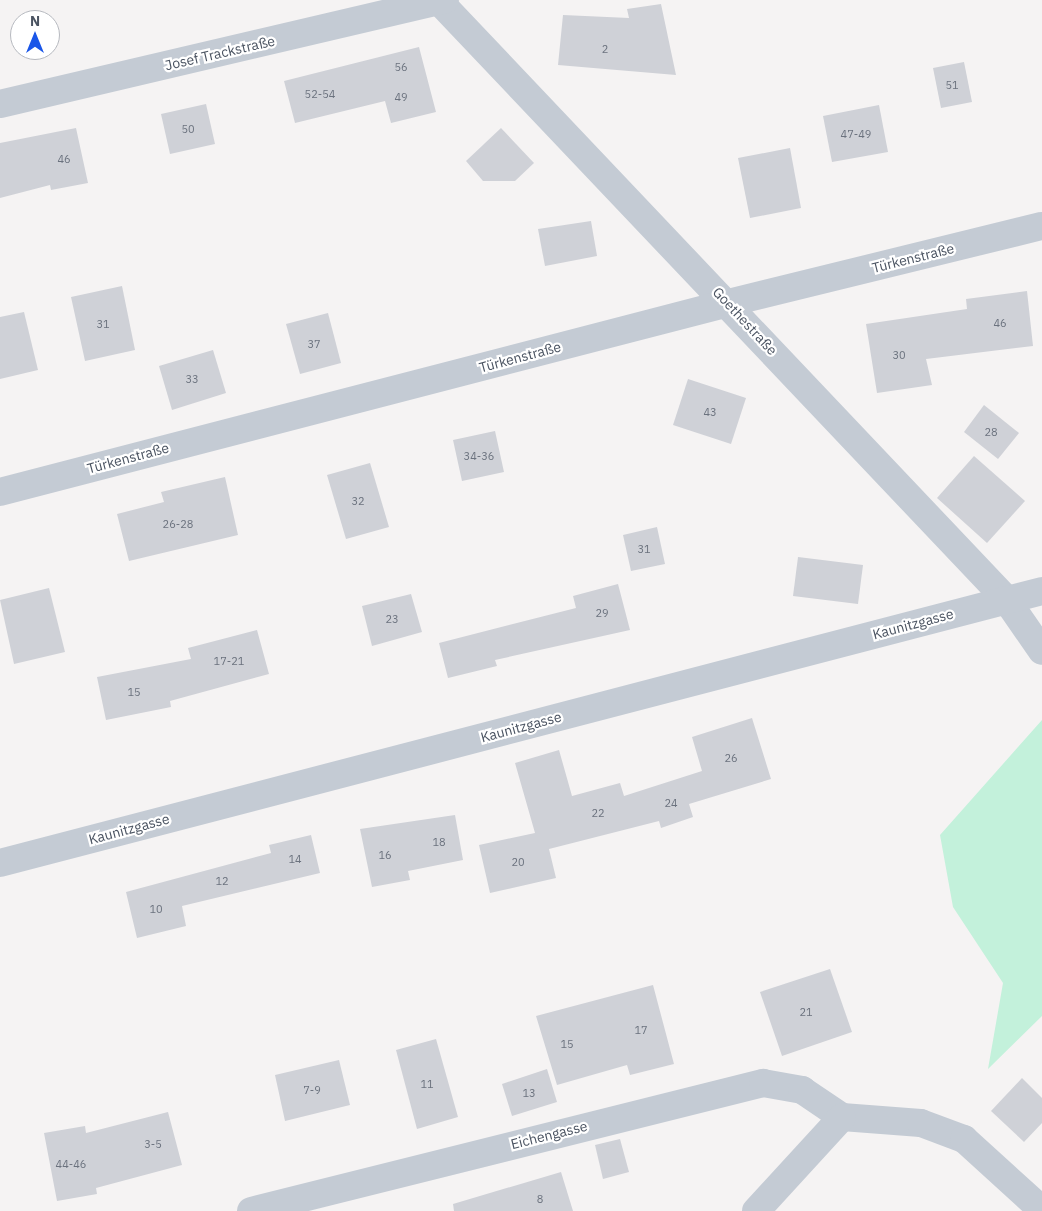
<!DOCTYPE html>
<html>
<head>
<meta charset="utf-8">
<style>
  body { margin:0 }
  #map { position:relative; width:1042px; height:1211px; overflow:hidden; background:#f5f3f3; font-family:"IBM Plex Sans",sans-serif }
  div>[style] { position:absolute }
  .green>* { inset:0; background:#c3f1db }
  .building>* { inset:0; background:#cfd1d7 }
  .minor>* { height:28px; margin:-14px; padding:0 14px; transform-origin:14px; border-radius:14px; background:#c4cbd4 }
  span { translate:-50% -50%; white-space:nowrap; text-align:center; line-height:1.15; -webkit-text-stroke:4.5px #fff; paint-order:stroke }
  .number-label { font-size:11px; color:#6b727e }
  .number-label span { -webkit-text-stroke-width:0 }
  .street-label { font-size:14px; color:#4a5361 }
  .north { position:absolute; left:10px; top:10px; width:50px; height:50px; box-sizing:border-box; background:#fff; border:1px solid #b7bac0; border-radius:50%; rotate:0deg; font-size:14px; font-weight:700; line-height:20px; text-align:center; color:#4a5361 }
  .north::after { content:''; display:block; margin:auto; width:18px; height:22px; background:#1a56e8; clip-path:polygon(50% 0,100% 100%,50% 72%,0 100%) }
</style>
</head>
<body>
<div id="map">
  <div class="green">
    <i style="clip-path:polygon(1042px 720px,1042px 1016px,988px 1069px,1003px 983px,953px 907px,940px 835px)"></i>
  </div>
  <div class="building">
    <i style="clip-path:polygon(661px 4px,676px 75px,558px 65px,563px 15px,629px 18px,627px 9px)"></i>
    <i style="clip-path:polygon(419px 47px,436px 112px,391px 123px,385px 101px,295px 123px,284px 81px)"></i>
    <i style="clip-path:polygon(964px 62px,972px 102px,941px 108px,933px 68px)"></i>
    <i style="clip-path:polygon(206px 104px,215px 144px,170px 154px,161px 114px)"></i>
    <i style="clip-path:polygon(879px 105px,888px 152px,832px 162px,823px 116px)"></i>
    <i style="clip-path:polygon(76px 128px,88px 183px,51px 190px,50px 185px,0 198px,0 143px)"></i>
    <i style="clip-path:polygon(501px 128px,534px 163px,515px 181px,483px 181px,466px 161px)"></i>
    <i style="clip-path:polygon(790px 148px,801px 208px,750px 218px,738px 158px)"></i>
    <i style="clip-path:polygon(591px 221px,597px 256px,545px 266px,538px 229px)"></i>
    <i style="clip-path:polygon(122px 286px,135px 350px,85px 361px,71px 297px)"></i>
    <i style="clip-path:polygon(1027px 291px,1033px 346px,926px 359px,932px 385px,877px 393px,866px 324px,967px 309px,966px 299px)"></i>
    <i style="clip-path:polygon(24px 312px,38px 370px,0 379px,0 317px)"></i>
    <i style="clip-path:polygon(328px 313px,341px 363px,300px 374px,286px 324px)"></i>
    <i style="clip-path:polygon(213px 350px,226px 393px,172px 410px,159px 366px)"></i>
    <i style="clip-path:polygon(688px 379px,746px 398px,731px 444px,673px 425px)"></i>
    <i style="clip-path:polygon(984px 405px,1019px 433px,998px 459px,964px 432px)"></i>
    <i style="clip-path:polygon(495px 431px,504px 472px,462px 481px,453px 440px)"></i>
    <i style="clip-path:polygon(974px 456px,1025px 501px,987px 543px,937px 498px)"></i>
    <i style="clip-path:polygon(370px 463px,389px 527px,346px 539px,327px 475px)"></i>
    <i style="clip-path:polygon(225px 477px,238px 535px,129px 561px,117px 514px,164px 502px,161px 492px)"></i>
    <i style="clip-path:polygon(657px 527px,665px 564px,631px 571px,623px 535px)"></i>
    <i style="clip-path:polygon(798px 557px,863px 565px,858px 604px,793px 596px)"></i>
    <i style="clip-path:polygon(618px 584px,630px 630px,495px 660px,497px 666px,448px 678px,439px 643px,576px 608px,573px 596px)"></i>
    <i style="clip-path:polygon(49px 588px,65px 652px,14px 664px,0 600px)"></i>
    <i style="clip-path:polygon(411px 594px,422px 632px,372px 646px,362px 606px)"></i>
    <i style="clip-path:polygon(257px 630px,269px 674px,170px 701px,171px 707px,106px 720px,97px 677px,191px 659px,188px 648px)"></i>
    <i style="clip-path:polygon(752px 718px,771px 779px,689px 804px,693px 817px,661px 828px,659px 821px,549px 849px,556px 878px,490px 893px,479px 845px,535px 833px,515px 763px,559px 750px,572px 796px,620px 783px,624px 796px,702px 771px,692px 737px)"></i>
    <i style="clip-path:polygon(455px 815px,463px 860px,408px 871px,410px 880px,372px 887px,360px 829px)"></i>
    <i style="clip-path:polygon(311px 835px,320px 873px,182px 906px,186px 926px,137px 938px,126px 892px,271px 853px,269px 845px)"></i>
    <i style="clip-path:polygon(830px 969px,852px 1032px,782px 1056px,760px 992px)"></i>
    <i style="clip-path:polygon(653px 985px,674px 1064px,630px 1075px,627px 1065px,557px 1085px,536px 1016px)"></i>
    <i style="clip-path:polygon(436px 1039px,458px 1117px,417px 1129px,396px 1050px)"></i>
    <i style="clip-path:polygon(339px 1060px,350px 1105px,285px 1121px,275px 1075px)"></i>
    <i style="clip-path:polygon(547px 1069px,557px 1102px,512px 1116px,502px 1084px)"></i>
    <i style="clip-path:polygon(1022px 1078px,1042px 1098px,1042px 1123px,1024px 1142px,991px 1111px)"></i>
    <i style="clip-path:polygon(168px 1112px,182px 1165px,96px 1188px,97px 1194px,57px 1201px,44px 1133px,85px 1126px,86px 1133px)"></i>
    <i style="clip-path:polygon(620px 1139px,629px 1172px,603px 1179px,595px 1145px)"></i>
    <i style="clip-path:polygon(561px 1172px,573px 1211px,454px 1211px,453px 1204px)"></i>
  </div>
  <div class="minor">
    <i style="left:438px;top:0;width:825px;rotate:46.52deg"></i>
    <i style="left:1006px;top:599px;width:63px;rotate:55.3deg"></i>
    <i style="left:0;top:104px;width:457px;rotate:-13.2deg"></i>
    <i style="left:0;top:492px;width:752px;rotate:-14.55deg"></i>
    <i style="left:728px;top:303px;width:323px;rotate:-13.8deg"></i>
    <i style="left:0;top:863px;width:1077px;rotate:-14.63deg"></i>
    <i style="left:251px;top:1211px;width:528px;rotate:-14.04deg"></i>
    <i style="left:763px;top:1083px;width:40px;rotate:10deg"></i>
    <i style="left:802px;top:1090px;width:48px;rotate:34deg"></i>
    <i style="left:842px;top:1117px;width:79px;rotate:4.3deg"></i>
    <i style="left:921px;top:1123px;width:46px;rotate:20.4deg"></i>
    <i style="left:964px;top:1139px;width:105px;rotate:42.3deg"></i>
    <i style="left:756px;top:1211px;width:127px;rotate:-47.5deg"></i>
  </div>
  <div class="number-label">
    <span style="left:605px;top:49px">2</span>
    <span style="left:401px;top:67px">56</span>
    <span style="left:952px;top:85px">51</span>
    <span style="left:320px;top:94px">52-54</span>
    <span style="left:401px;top:97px">49</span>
    <span style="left:188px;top:129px">50</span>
    <span style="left:856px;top:134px">47-49</span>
    <span style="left:64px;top:159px">46</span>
    <span style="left:1000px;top:323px">46</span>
    <span style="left:103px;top:324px">31</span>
    <span style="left:314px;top:344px">37</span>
    <span style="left:899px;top:355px">30</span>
    <span style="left:192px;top:379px">33</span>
    <span style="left:710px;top:412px">43</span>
    <span style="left:991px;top:432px">28</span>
    <span style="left:479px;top:456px">34-36</span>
    <span style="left:358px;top:501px">32</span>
    <span style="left:178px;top:524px">26-28</span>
    <span style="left:644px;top:549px">31</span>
    <span style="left:602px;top:613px">29</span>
    <span style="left:392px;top:619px">23</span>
    <span style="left:229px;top:661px">17-21</span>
    <span style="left:134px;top:692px">15</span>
    <span style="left:731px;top:758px">26</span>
    <span style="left:671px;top:803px">24</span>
    <span style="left:598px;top:813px">22</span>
    <span style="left:439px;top:842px">18</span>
    <span style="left:385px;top:855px">16</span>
    <span style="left:295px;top:859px">14</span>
    <span style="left:518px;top:862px">20</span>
    <span style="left:222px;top:881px">12</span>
    <span style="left:156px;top:909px">10</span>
    <span style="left:806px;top:1012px">21</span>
    <span style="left:641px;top:1030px">17</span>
    <span style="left:567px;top:1044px">15</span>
    <span style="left:427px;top:1084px">11</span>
    <span style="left:312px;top:1090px">7-9</span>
    <span style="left:529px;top:1093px">13</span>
    <span style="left:153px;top:1144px">3-5</span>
    <span style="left:71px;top:1164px">44-46</span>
    <span style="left:540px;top:1199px">8</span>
  </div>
  <div class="street-label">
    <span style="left:220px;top:53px;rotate:-13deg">Josef Trackstraße</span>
    <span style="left:913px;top:258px;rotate:-14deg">Türkenstraße</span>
    <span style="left:745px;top:321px;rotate:47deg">Goethestraße</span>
    <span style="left:520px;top:357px;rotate:-15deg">Türkenstraße</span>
    <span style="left:128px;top:458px;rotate:-15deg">Türkenstraße</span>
    <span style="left:913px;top:624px;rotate:-15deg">Kaunitzgasse</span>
    <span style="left:521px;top:727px;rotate:-15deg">Kaunitzgasse</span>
    <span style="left:129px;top:829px;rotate:-15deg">Kaunitzgasse</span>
    <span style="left:549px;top:1135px;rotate:-14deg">Eichengasse</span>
  </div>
  <div class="north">N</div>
</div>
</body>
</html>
